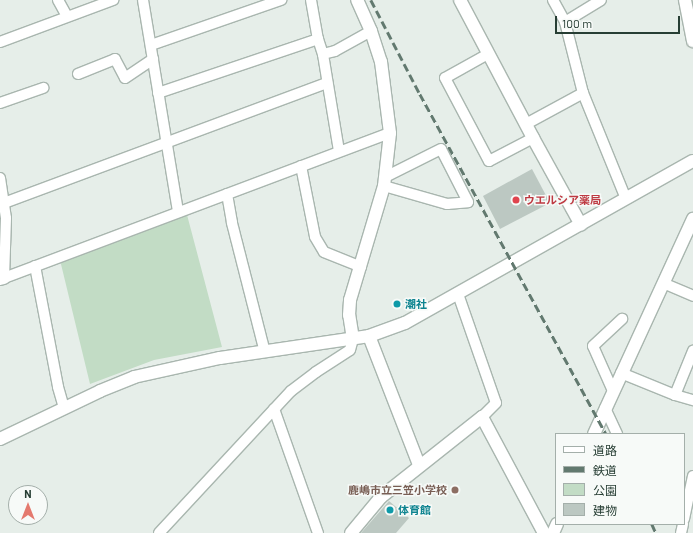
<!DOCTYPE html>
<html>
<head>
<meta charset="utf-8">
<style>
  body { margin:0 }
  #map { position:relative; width:693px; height:533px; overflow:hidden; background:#e6eee9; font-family:Barlow,"Noto Sans JP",sans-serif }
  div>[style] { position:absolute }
  .green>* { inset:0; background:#c2dcc5 }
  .building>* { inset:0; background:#bcc8c2 }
  .roads { filter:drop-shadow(1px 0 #a9b6af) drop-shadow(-1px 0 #a9b6af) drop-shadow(0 1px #a9b6af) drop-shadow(0 -1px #a9b6af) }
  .minor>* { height:10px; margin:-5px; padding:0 5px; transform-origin:5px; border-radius:5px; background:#fff }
  .tertiary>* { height:12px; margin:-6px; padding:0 6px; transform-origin:6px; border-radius:6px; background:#fff }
  .rail>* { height:2.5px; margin-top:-1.25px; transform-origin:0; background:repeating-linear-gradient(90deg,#62796f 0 8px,transparent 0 12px) }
  .dots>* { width:11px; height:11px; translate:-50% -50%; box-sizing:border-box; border:2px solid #f7faf8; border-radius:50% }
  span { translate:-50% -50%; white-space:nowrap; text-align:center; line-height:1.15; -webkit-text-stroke:3px #f7faf8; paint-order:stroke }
  .health-label { font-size:11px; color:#be3a42; font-weight:700 }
  .left { translate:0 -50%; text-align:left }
  .culture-label { font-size:11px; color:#0d838f; font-weight:700 }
  .education-label { font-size:11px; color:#785e54; font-weight:700 }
  .right { translate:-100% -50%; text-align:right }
  .legend { position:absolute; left:555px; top:433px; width:130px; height:92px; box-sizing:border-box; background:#f7faf8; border:1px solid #a4afaa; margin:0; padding:5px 7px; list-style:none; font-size:12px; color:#273e34 }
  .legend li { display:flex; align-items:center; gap:8px; height:20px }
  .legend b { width:20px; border:1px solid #a4afaa }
  .north { position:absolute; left:8px; top:485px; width:40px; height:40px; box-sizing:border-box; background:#f7faf8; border:1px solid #a4afaa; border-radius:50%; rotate:0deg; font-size:11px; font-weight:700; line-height:16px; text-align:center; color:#273e34 }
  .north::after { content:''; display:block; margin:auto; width:14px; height:18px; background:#e4796e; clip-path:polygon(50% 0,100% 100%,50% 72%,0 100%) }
  .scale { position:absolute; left:555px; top:16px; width:125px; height:18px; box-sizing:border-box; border:2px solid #273e34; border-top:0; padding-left:5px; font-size:12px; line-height:14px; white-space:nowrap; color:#273e34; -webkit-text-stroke:3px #f7faf8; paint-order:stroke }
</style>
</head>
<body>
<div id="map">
  <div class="green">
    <i style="clip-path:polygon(186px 211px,222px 347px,154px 360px,90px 384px,60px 260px)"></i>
  </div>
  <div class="building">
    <i style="clip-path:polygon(532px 169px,550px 203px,500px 229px,483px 196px)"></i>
    <i style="clip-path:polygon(389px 501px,409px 518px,396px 533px,361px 533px)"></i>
  </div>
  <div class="roads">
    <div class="minor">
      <i style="left:58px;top:0;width:18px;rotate:61deg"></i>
      <i style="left:143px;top:0;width:215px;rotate:80.6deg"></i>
      <i style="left:311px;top:0;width:40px;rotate:80deg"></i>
      <i style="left:318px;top:39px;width:16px;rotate:72deg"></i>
      <i style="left:553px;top:0;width:25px;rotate:61deg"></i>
      <i style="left:565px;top:22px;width:73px;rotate:75.8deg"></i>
      <i style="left:583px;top:93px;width:114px;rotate:67.9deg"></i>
      <i style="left:565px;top:22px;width:42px;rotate:-31.4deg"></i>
      <i style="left:0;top:42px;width:121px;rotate:-20.4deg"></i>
      <i style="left:151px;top:45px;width:138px;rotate:-19.1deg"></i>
      <i style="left:488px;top:54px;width:49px;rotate:150.8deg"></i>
      <i style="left:445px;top:78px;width:94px;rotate:62.1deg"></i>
      <i style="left:489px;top:161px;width:50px;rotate:-27.6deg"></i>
      <i style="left:78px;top:74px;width:40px;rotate:-22deg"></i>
      <i style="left:115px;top:59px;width:21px;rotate:62deg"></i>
      <i style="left:125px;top:78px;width:34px;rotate:-34deg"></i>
      <i style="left:158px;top:93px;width:169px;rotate:-18.6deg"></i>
      <i style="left:0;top:103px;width:46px;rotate:-19.2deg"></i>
      <i style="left:526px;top:124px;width:65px;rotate:-28.5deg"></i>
      <i style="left:339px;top:151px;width:98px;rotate:-99.4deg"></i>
      <i style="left:323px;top:54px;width:12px;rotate:-14deg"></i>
      <i style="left:335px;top:51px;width:41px;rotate:-29.1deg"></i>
      <i style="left:301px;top:166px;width:72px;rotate:78.8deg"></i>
      <i style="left:315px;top:237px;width:17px;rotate:59deg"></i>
      <i style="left:324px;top:252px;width:40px;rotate:22deg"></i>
      <i style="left:0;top:178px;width:40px;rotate:81.5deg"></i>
      <i style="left:6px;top:218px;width:60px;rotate:91.9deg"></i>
      <i style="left:4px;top:278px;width:412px;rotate:-20.6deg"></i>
      <i style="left:384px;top:186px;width:66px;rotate:15.9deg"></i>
      <i style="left:447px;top:204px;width:21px;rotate:-5deg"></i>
      <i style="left:468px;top:202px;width:59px;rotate:-117deg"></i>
      <i style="left:441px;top:149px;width:63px;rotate:153.4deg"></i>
      <i style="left:227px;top:194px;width:29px;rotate:80deg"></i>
      <i style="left:232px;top:223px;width:133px;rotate:75.7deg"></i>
      <i style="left:4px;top:203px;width:345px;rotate:-20.4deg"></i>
      <i style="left:35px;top:266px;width:123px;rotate:79.2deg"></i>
      <i style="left:58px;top:387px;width:22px;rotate:74deg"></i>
      <i style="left:663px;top:283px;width:33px;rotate:23deg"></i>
      <i style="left:458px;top:294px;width:115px;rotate:70.8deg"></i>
      <i style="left:496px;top:403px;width:20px;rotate:135deg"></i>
      <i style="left:621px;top:373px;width:58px;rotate:22.2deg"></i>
      <i style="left:675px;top:395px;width:19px;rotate:16deg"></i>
      <i style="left:613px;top:391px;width:49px;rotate:-114deg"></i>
      <i style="left:593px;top:346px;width:40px;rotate:-43deg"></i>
      <i style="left:675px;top:395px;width:48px;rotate:-67.8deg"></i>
      <i style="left:605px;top:408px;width:29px;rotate:65deg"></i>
      <i style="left:274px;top:409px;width:132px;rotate:70.5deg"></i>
      <i style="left:684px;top:519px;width:44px;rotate:-78.2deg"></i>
      <i style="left:159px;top:533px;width:194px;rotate:-47.1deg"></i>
      <i style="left:291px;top:391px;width:31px;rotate:-37deg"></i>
      <i style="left:316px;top:372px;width:40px;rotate:-32.9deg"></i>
      <i style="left:350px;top:350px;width:11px;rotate:-75deg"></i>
      <i style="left:681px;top:533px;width:9px;rotate:-77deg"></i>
    </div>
    <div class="tertiary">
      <i style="left:460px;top:0;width:156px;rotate:62.1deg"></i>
      <i style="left:533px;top:138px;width:99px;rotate:61.1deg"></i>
      <i style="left:685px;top:0;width:42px;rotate:79deg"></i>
      <i style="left:0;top:279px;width:4px;rotate:-14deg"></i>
      <i style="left:369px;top:336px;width:138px;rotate:68.8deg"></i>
      <i style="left:353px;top:339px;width:24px;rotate:-99deg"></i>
      <i style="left:349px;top:315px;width:15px;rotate:-86deg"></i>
      <i style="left:350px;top:300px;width:119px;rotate:-73.4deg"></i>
      <i style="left:384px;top:186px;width:53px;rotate:-83.5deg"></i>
      <i style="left:390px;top:133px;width:72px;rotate:-97.2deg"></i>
      <i style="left:381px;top:62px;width:33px;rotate:-108deg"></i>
      <i style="left:371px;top:31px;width:34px;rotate:-114deg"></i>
      <i style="left:594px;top:434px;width:237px;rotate:-65.3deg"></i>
      <i style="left:0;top:439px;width:111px;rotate:-25.6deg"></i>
      <i style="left:100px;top:391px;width:37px;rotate:-22deg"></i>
      <i style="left:134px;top:377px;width:88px;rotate:-12.5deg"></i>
      <i style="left:220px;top:358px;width:151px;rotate:-8.4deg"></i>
      <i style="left:369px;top:336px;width:38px;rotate:-20deg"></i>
      <i style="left:405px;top:323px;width:330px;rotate:-29.4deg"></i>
      <i style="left:351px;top:533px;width:47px;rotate:-50.2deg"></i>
      <i style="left:381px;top:497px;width:129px;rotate:-38.4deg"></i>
      <i style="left:482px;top:417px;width:132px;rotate:61.9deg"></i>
      <i style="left:553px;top:533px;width:10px;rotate:-66deg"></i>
    </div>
  </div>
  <div class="rail">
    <i style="left:371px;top:0;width:106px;rotate:62.5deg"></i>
    <i style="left:420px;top:94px;width:388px;rotate:61.3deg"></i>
    <i style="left:652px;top:524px;width:10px;rotate:66deg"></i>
  </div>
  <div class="dots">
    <i style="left:516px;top:200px;background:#e0444e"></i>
    <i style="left:397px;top:304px;background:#0f9aa8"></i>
    <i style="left:455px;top:490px;background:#8d6e63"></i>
    <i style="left:390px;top:510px;background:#0f9aa8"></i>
  </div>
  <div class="health-label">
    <span class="left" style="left:524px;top:200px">ウエルシア薬局</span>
  </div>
  <div class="culture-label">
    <span class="left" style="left:405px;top:304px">潮社</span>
    <span class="left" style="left:398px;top:510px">体育館</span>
  </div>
  <div class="education-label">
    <span class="right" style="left:447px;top:490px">鹿嶋市立三笠小学校</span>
  </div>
  <ul class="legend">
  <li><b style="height:5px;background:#fff"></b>道路</li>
  <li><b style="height:5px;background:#62796f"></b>鉄道</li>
  <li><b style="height:11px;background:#c2dcc5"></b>公園</li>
  <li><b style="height:11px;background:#bcc8c2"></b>建物</li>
  </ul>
  <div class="north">N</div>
  <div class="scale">100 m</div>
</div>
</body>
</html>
